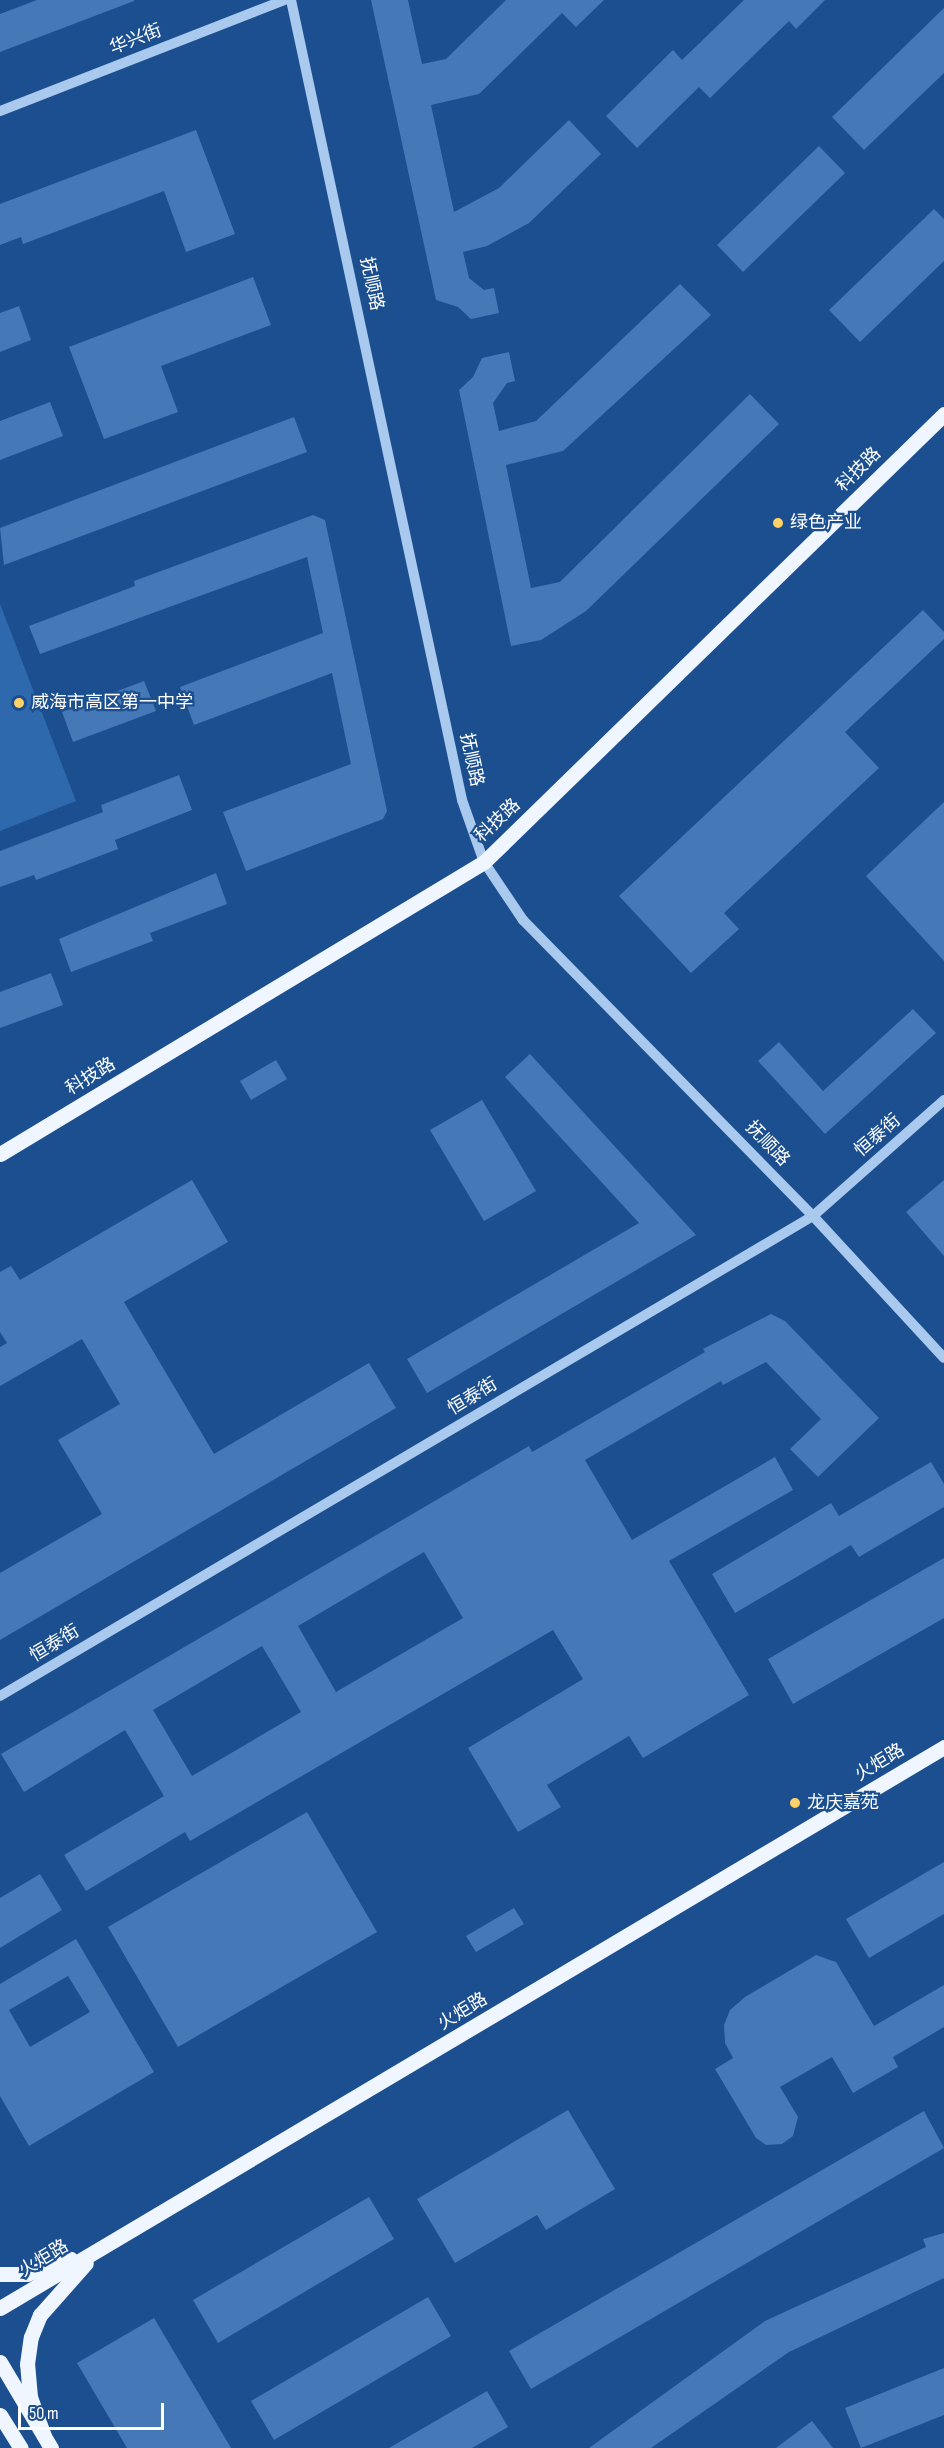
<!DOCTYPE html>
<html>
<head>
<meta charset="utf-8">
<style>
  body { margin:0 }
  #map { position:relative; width:944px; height:2448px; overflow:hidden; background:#1b4f8f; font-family:"Sofia Sans Condensed","Noto Sans SC",sans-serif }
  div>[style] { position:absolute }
  .green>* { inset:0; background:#2e69ad }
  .building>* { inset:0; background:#4478b7 }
  .minor>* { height:10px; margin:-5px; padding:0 5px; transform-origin:5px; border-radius:5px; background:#a9c9ee }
  .major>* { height:15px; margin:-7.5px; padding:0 7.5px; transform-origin:7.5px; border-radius:7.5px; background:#f0f6ff }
  .dots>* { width:16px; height:16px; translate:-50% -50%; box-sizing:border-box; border:3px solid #1b4f8f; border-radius:50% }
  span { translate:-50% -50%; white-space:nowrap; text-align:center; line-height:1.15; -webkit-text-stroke:4.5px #1b4f8f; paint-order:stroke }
  .street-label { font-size:18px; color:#fff }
  .poi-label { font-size:18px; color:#fff }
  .left { translate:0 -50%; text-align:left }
  .scale { position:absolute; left:18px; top:2403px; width:146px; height:27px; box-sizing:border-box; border:3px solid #fff; border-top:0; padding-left:8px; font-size:18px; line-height:21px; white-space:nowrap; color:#fff; -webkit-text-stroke:4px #1b4f8f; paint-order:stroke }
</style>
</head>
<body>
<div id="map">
  <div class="green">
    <i style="clip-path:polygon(0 604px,76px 801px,0 831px)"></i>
  </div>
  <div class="building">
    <i style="clip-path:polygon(37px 0,134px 0,134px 1px,0 52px,0 14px)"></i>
    <i style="clip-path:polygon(371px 0,408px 0,422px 64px,446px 59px,506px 0,604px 0,576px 27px,562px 13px,479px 94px,431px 105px,454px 212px,499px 188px,569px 120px,601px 154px,529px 223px,487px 246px,463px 252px,469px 278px,484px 290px,494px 288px,499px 313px,471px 319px,458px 307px,436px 300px)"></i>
    <i style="clip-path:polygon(744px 0,825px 0,796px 29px,789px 21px,710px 98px,699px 87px,637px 148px,606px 116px,673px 50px,682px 60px)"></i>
    <i style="clip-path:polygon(944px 8px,944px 73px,864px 150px,832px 117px)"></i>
    <i style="clip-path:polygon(196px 130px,235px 234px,186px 252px,164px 191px,23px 244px,21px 237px,0 245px,0 204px)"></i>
    <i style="clip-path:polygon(819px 146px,845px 173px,743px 272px,717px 245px)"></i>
    <i style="clip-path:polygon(934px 209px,944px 219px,944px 261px,860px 342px,829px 310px)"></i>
    <i style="clip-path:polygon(253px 277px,271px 325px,161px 366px,178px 412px,104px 439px,69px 347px)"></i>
    <i style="clip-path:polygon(680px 284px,711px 315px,563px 451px,506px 465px,531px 588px,560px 582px,750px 394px,779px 424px,586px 611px,541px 640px,511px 646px,459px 390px,473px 377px,482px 358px,509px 352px,515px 381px,507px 383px,493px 403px,499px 431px,536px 421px)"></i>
    <i style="clip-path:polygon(19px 306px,31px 340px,0 352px,0 313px)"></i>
    <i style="clip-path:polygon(50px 402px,63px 436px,0 460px,0 421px)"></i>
    <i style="clip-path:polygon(294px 417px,307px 452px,4px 565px,0 528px)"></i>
    <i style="clip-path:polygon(313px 515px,325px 520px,387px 811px,383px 819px,246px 871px,223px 812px,351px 764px,332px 673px,194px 725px,180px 687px,323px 633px,307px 557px,40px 654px,29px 626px,135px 586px,134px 581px)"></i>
    <i style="clip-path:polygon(923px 610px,944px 632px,944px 639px,845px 732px,879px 768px,724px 913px,739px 929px,691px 973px,619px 896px)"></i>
    <i style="clip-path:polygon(144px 681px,156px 711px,73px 742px,62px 712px)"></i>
    <i style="clip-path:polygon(179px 775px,192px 810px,115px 840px,118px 849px,36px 880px,34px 875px,0 887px,0 851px,103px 812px,101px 805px)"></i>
    <i style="clip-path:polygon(944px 802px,944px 961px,866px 876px)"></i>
    <i style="clip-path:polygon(216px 873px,227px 904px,150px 933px,153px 941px,71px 972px,59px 939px)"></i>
    <i style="clip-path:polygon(51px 973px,63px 1005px,0 1028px,0 992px)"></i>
    <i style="clip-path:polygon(913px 1009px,936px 1033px,825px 1134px,758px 1061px,779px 1042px,823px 1091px)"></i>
    <i style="clip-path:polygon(530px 1054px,696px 1235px,427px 1393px,407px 1359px,639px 1223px,505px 1077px)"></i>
    <i style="clip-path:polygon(276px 1060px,287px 1079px,251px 1100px,240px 1081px)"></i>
    <i style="clip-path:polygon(482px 1100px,536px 1191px,484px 1221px,430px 1130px)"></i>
    <i style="clip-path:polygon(192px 1180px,228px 1242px,124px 1302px,214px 1454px,369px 1363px,396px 1408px,0 1640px,0 1573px,102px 1514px,58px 1440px,120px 1404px,82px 1339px,0 1386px,0 1347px,7px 1343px,0 1332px,0 1272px,11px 1266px,20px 1280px)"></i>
    <i style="clip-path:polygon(944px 1180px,944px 1256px,906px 1212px)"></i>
    <i style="clip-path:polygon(evenodd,771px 1314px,785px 1321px,879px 1418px,818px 1477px,790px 1449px,821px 1419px,766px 1362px,723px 1385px,721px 1381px,585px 1460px,632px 1540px,775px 1457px,793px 1490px,669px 1561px,749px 1695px,643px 1758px,629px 1736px,547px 1785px,561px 1807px,518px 1832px,468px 1748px,583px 1679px,553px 1630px,190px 1841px,185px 1832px,86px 1891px,64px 1855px,164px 1796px,125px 1730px,24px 1792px,1px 1754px,529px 1446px,532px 1452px,705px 1352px,703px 1349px,771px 1314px,424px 1552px,463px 1618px,336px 1692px,298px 1626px,424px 1552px,771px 1314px,262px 1646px,301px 1712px,192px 1776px,153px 1710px,262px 1646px)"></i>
    <i style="clip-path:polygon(931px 1462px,944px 1484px,944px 1507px,859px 1557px,851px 1545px,735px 1613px,712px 1574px,831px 1503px,839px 1516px)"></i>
    <i style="clip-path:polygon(944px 1558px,944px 1618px,793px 1704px,768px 1659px)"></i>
    <i style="clip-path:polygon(307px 1812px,377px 1932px,178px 2047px,108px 1927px)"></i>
    <i style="clip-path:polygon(944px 1862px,944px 1914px,869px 1958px,846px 1919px)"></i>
    <i style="clip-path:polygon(40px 1874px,62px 1910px,0 1948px,0 1898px)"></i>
    <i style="clip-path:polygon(514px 1908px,524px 1924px,476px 1952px,466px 1936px)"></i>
    <i style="clip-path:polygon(evenodd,76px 1939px,154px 2072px,29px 2146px,0 2096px,0 1984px,76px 1939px,68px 1976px,90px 2012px,30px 2047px,9px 2010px,68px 1976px)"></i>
    <i style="clip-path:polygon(816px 1955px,836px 1962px,874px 2026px,944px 1985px,944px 2027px,893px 2057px,898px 2067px,853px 2093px,832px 2057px,780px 2087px,798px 2117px,793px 2136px,782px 2144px,766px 2145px,756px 2138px,715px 2069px,733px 2058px,725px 2043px,724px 2025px,730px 2010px,745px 1997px)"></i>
    <i style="clip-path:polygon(568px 2110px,615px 2189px,546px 2230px,537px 2215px,455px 2263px,417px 2199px)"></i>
    <i style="clip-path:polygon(924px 2111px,944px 2148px,531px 2389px,509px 2351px)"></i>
    <i style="clip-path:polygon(369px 2197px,394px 2239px,218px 2343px,193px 2300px)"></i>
    <i style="clip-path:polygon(944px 2233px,944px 2278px,789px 2352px,651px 2448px,589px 2448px,765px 2321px,926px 2247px,923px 2239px)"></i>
    <i style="clip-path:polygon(428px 2297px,451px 2336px,274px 2440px,251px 2401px)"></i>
    <i style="clip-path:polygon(154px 2318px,231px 2448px,127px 2448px,77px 2363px)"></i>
    <i style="clip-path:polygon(944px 2368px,944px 2415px,861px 2448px,845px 2408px)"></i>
    <i style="clip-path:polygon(487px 2391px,508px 2427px,472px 2448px,389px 2448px)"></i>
    <i style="clip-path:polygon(812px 2421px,833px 2448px,776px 2448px)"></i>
  </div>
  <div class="minor">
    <i style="left:291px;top:0;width:818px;rotate:77.93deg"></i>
    <i style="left:462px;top:800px;width:66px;rotate:70.5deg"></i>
    <i style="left:484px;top:862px;width:70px;rotate:56.1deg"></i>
    <i style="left:523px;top:920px;width:414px;rotate:45.6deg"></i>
    <i style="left:813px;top:1216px;width:193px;rotate:47.3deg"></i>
    <i style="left:0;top:111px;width:305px;rotate:-21.3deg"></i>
    <i style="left:0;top:1696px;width:944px;rotate:-30.56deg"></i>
    <i style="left:813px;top:1216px;width:175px;rotate:-41.5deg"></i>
  </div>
  <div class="major">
    <i style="left:0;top:1154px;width:565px;rotate:-31.1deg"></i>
    <i style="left:484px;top:862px;width:642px;rotate:-44.24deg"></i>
    <i style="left:0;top:2274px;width:27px"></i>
    <i style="left:27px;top:2274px;width:46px;rotate:-19.2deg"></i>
    <i style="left:0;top:2308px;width:1098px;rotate:-30.72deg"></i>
    <i style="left:0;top:2362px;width:100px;rotate:59.3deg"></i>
    <i style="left:0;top:2415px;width:39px;rotate:58deg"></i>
    <i style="left:44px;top:2436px;width:41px;rotate:-109.7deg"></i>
    <i style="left:30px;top:2397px;width:33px;rotate:-95deg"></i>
    <i style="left:27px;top:2364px;width:27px;rotate:-82deg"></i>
    <i style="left:31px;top:2337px;width:24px;rotate:-68deg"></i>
    <i style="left:40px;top:2315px;width:69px;rotate:-48.5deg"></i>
  </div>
  <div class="dots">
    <i style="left:778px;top:523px;background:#ffd166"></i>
    <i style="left:19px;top:703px;background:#ffd166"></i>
    <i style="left:795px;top:1803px;background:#ffd166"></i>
  </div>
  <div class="street-label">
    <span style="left:136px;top:40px;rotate:-21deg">华兴街</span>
    <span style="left:371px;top:284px;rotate:78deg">抚顺路</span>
    <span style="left:859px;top:470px;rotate:-45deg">科技路</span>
    <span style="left:471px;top:760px;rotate:78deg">抚顺路</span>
    <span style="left:498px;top:821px;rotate:-43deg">科技路</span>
    <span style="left:91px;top:1077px;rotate:-31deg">科技路</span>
    <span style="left:878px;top:1136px;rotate:-41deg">恒泰街</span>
    <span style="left:767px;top:1144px;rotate:46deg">抚顺路</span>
    <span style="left:473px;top:1397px;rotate:-31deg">恒泰街</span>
    <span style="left:55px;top:1644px;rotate:-31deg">恒泰街</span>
    <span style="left:880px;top:1763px;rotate:-31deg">火炬路</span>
    <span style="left:463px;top:2012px;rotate:-31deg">火炬路</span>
    <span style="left:44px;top:2259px;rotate:-31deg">火炬路</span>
  </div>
  <div class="poi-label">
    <span class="left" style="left:790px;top:523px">绿色产业</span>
    <span class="left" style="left:31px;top:703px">威海市高区第一中学</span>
    <span class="left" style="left:807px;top:1803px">龙庆嘉苑</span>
  </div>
  <div class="scale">50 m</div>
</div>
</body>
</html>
